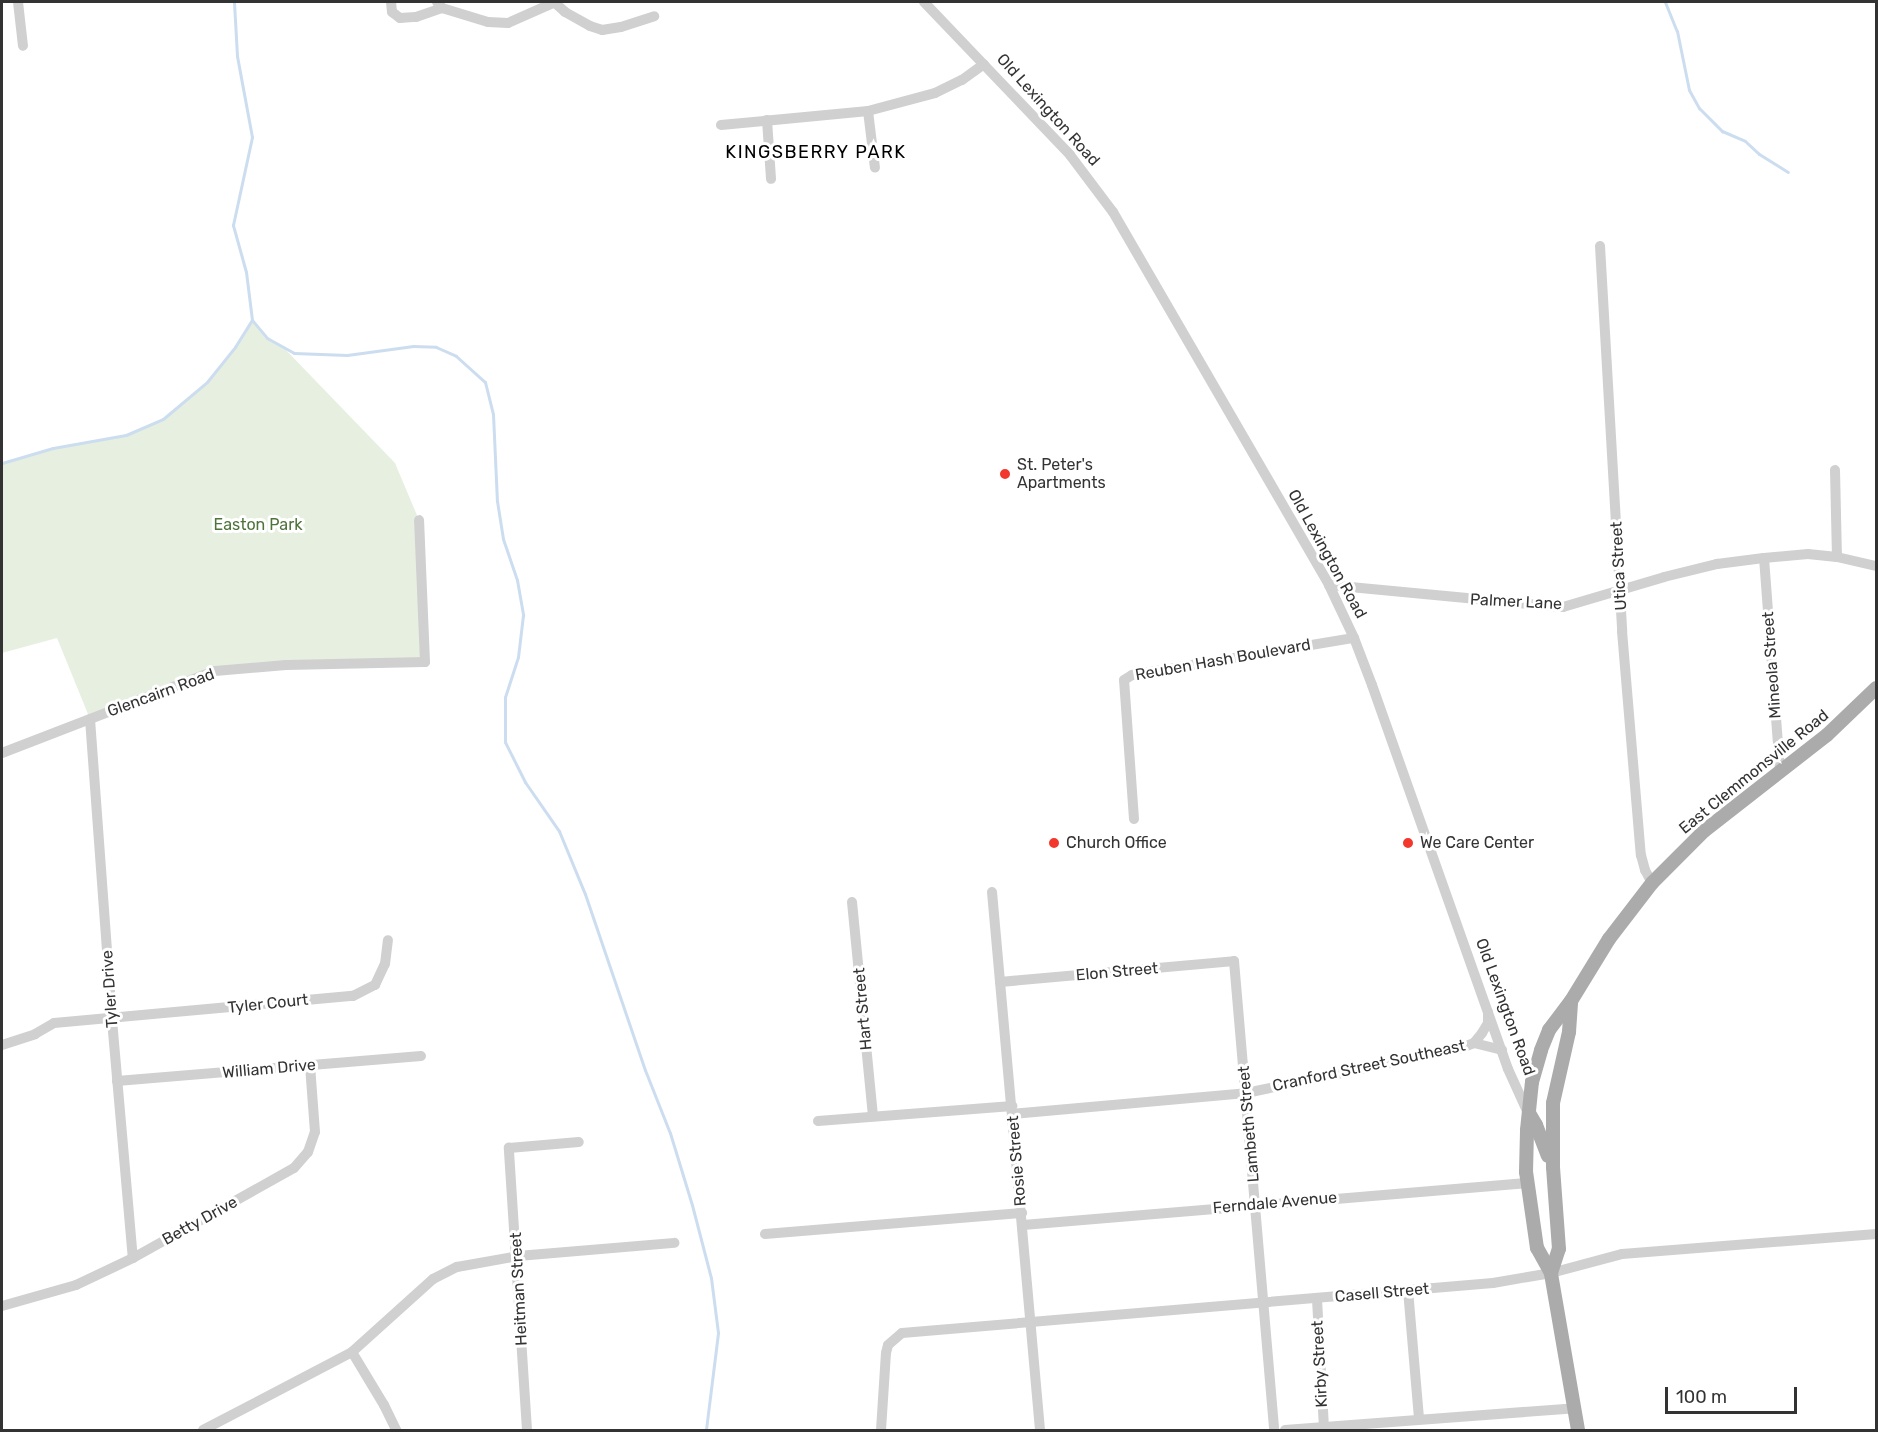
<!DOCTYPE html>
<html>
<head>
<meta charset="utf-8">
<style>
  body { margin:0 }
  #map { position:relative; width:1878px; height:1432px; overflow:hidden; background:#fff; font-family:Rubik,sans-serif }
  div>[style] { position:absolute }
  .green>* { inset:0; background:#e7f0e0 }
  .stream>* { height:3px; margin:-1.5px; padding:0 1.5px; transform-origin:1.5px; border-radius:1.5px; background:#ccddf0 }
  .minor>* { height:10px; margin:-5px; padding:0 5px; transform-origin:5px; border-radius:5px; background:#d0d0d0 }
  .major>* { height:14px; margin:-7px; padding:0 7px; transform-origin:7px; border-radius:7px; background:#ababab }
  .dots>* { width:16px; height:16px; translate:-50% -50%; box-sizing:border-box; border:3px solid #fff; border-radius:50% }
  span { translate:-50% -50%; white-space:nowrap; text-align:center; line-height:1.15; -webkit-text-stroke:6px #fff; paint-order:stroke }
  .street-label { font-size:16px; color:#333 }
  .poi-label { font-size:16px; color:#333 }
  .left { translate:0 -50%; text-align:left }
  .park-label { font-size:16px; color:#4e733b }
  .neighbourhood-label { font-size:18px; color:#000; letter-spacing:1.5px }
  .frame { position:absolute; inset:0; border:3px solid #333; pointer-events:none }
  .scale { position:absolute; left:1665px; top:1387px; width:132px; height:27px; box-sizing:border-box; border:3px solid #333; border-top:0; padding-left:8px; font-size:18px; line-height:21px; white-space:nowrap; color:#333; -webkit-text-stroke:4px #fff; paint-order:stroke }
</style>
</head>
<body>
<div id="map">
  <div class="green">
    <i style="clip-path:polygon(252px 320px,267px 338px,284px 348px,395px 463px,419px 520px,425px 662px,215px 671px,90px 719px,57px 638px,2px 653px,2px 463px,53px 448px,126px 435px,163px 419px,207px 382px,235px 347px)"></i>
  </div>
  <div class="stream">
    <i style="left:1665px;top:2px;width:31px;rotate:68deg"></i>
    <i style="left:1677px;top:31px;width:60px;rotate:78.5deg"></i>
    <i style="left:1689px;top:90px;width:21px;rotate:61deg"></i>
    <i style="left:1699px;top:108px;width:33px;rotate:45deg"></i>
    <i style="left:1722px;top:131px;width:25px;rotate:23deg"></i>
    <i style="left:1745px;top:141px;width:19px;rotate:43deg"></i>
    <i style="left:1759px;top:154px;width:34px;rotate:32deg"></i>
    <i style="left:252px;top:320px;width:23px;rotate:50deg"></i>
    <i style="left:267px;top:338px;width:31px;rotate:29deg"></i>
    <i style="left:294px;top:353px;width:53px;rotate:2.2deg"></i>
    <i style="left:347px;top:355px;width:67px;rotate:-7.8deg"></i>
    <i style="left:413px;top:346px;width:23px;rotate:2deg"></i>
    <i style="left:436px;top:347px;width:22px;rotate:24deg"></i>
    <i style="left:456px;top:356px;width:39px;rotate:42deg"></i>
    <i style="left:485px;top:382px;width:33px;rotate:76deg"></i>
    <i style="left:493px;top:414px;width:87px;rotate:87.4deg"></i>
    <i style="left:497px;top:501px;width:38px;rotate:81deg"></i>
    <i style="left:503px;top:539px;width:43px;rotate:71.1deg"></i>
    <i style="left:517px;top:580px;width:36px;rotate:80deg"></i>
    <i style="left:523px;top:615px;width:42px;rotate:96.8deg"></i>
    <i style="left:518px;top:657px;width:42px;rotate:108deg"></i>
    <i style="left:505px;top:697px;width:45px;rotate:90deg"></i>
    <i style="left:505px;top:742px;width:45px;rotate:63.4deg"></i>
    <i style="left:525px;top:782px;width:60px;rotate:55.2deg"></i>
    <i style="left:559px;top:831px;width:68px;rotate:67.6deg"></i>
    <i style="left:585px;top:894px;width:186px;rotate:71.2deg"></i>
    <i style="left:645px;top:1070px;width:68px;rotate:68.4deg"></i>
    <i style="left:670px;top:1133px;width:75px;rotate:73deg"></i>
    <i style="left:692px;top:1205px;width:75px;rotate:75.4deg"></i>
    <i style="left:711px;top:1278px;width:55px;rotate:82.7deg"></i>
    <i style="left:718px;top:1333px;width:98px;rotate:97.1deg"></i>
    <i style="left:2px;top:463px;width:53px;rotate:-16.4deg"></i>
    <i style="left:53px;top:448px;width:74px;rotate:-10.1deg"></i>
    <i style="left:126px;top:435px;width:40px;rotate:-23.4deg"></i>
    <i style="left:163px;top:419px;width:57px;rotate:-40.1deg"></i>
    <i style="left:207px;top:382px;width:45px;rotate:-51.3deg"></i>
    <i style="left:235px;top:347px;width:32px;rotate:-58deg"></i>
    <i style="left:252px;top:320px;width:48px;rotate:-97.1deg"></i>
    <i style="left:246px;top:272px;width:49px;rotate:-105.5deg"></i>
    <i style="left:233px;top:225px;width:90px;rotate:-77.8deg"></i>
    <i style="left:252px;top:137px;width:82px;rotate:-100.5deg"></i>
    <i style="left:237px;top:56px;width:54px;rotate:-93.2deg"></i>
  </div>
  <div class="minor">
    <i style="left:18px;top:2px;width:44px;rotate:83.5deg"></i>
    <i style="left:391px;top:2px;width:10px;rotate:84deg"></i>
    <i style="left:392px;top:12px;width:10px;rotate:37deg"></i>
    <i style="left:400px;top:18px;width:16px;rotate:-4deg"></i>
    <i style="left:416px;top:17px;width:28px;rotate:-19deg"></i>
    <i style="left:437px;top:2px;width:8px;rotate:50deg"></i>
    <i style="left:442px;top:8px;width:48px;rotate:16.9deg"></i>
    <i style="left:488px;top:22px;width:20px;rotate:3deg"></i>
    <i style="left:508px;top:23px;width:49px;rotate:-24deg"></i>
    <i style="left:554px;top:2px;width:15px;rotate:42deg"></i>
    <i style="left:565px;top:12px;width:29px;rotate:29deg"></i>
    <i style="left:590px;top:26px;width:13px;rotate:18deg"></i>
    <i style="left:602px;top:30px;width:19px;rotate:-9deg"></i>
    <i style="left:621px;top:27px;width:35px;rotate:-18deg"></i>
    <i style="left:924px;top:2px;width:211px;rotate:46.3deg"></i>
    <i style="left:1070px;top:155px;width:71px;rotate:53deg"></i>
    <i style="left:1113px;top:212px;width:431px;rotate:59.9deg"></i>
    <i style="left:1329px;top:585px;width:59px;rotate:64.7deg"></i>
    <i style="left:1354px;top:638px;width:50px;rotate:69deg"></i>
    <i style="left:1372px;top:685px;width:407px;rotate:70.5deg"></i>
    <i style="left:1508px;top:1069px;width:48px;rotate:65.6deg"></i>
    <i style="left:868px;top:111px;width:57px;rotate:83deg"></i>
    <i style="left:767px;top:120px;width:59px;rotate:86.1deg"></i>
    <i style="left:721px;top:125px;width:148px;rotate:-5.4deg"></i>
    <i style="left:868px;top:111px;width:69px;rotate:-15deg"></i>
    <i style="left:935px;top:93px;width:30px;rotate:-26deg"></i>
    <i style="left:962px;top:80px;width:27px;rotate:-36deg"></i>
    <i style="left:1600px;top:246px;width:386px;rotate:86.7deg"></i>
    <i style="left:1622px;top:631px;width:225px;rotate:85.2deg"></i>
    <i style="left:1641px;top:855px;width:16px;rotate:75deg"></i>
    <i style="left:1645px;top:870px;width:15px;rotate:62deg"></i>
    <i style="left:1835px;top:470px;width:87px;rotate:88.7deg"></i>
    <i style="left:1764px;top:558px;width:216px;rotate:85.7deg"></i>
    <i style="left:1329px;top:585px;width:235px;rotate:5.4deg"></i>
    <i style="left:1563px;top:607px;width:105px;rotate:-16.5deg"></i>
    <i style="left:1664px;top:577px;width:55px;rotate:-13.8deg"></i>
    <i style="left:1717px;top:564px;width:47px;rotate:-7.3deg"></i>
    <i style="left:1764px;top:558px;width:44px;rotate:-5.2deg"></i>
    <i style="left:1808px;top:554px;width:29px;rotate:6deg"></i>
    <i style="left:1837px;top:557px;width:40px;rotate:13deg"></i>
    <i style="left:90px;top:719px;width:302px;rotate:85.8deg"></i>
    <i style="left:112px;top:1020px;width:239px;rotate:85deg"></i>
    <i style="left:2px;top:753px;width:228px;rotate:-21.1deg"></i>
    <i style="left:215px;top:671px;width:71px;rotate:-4.8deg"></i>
    <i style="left:286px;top:665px;width:139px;rotate:-1.2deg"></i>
    <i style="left:425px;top:662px;width:142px;rotate:-92.4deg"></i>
    <i style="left:1134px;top:819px;width:139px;rotate:-94.1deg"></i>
    <i style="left:1124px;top:680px;width:9px;rotate:-32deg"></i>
    <i style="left:1132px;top:675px;width:225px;rotate:-9.5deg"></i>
    <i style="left:992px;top:892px;width:540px;rotate:84.9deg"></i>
    <i style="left:852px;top:902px;width:215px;rotate:84.4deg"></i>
    <i style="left:1000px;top:982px;width:235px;rotate:-5.1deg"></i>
    <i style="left:1234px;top:961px;width:471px;rotate:85.1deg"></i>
    <i style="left:1474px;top:1043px;width:29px;rotate:14deg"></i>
    <i style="left:2px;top:1045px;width:35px;rotate:-18deg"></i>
    <i style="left:35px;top:1034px;width:22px;rotate:-30deg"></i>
    <i style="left:54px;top:1023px;width:300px;rotate:-5.2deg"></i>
    <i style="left:353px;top:996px;width:25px;rotate:-27deg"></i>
    <i style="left:375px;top:985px;width:23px;rotate:-65deg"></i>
    <i style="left:385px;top:964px;width:24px;rotate:-83deg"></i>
    <i style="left:117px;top:1081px;width:305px;rotate:-4.7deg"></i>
    <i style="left:1012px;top:1114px;width:235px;rotate:-5.1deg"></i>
    <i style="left:1246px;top:1093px;width:220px;rotate:-11.8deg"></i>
    <i style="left:1461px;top:1048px;width:14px;rotate:-21deg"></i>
    <i style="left:1474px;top:1043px;width:13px;rotate:-51deg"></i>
    <i style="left:1482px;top:1033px;width:12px;rotate:-59deg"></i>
    <i style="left:1488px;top:1023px;width:11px;rotate:-90deg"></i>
    <i style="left:818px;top:1121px;width:195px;rotate:-4.4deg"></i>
    <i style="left:1023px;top:1225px;width:506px;rotate:-4.76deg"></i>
    <i style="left:765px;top:1234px;width:258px;rotate:-4.7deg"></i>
    <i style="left:1408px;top:1290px;width:129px;rotate:85.1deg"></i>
    <i style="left:1317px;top:1299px;width:129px;rotate:86.9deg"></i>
    <i style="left:2px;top:1306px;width:77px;rotate:-15.8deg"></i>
    <i style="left:76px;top:1285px;width:63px;rotate:-25.3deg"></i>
    <i style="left:133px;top:1258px;width:184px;rotate:-29.2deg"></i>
    <i style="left:294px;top:1168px;width:21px;rotate:-49deg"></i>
    <i style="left:308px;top:1152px;width:21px;rotate:-71deg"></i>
    <i style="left:315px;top:1132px;width:67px;rotate:-94.3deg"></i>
    <i style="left:352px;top:1352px;width:62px;rotate:58.9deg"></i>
    <i style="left:384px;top:1405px;width:28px;rotate:64deg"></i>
    <i style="left:203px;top:1430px;width:168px;rotate:-27.6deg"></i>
    <i style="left:352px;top:1352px;width:109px;rotate:-42deg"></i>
    <i style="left:433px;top:1279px;width:27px;rotate:-27deg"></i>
    <i style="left:457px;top:1267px;width:62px;rotate:-10.2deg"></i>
    <i style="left:518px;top:1256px;width:157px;rotate:-4.8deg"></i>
    <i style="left:527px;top:1430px;width:283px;rotate:-93.7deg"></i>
    <i style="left:509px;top:1148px;width:70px;rotate:-4.9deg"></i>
    <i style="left:881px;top:1430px;width:77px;rotate:-86.3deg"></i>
    <i style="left:886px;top:1353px;width:8px;rotate:-76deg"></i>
    <i style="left:888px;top:1345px;width:18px;rotate:-41deg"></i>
    <i style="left:902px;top:1333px;width:593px;rotate:-4.84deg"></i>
    <i style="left:1493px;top:1283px;width:59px;rotate:-9.8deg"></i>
    <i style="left:1551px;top:1273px;width:73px;rotate:-15deg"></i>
    <i style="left:1622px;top:1254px;width:255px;rotate:-4.5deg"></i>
    <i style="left:1285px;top:1430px;width:291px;rotate:-4.3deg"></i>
  </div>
  <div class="major">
    <i style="left:1529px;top:1113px;width:14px;rotate:60deg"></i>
    <i style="left:1536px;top:1125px;width:33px;rotate:69deg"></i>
    <i style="left:1551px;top:1273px;width:25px;rotate:-72deg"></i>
    <i style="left:1559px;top:1249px;width:82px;rotate:-94.2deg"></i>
    <i style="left:1553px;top:1167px;width:64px;rotate:-90deg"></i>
    <i style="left:1553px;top:1103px;width:73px;rotate:-77.3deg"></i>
    <i style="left:1569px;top:1032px;width:31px;rotate:-86deg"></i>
    <i style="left:1578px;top:1430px;width:159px;rotate:-99.8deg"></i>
    <i style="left:1551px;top:1273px;width:29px;rotate:-119deg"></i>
    <i style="left:1537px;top:1248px;width:77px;rotate:-98.2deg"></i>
    <i style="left:1526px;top:1172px;width:42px;rotate:-88.6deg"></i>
    <i style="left:1527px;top:1130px;width:48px;rotate:-84.1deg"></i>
    <i style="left:1532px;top:1082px;width:33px;rotate:-74deg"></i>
    <i style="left:1541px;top:1050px;width:22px;rotate:-68deg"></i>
    <i style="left:1549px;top:1030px;width:36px;rotate:-53deg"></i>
    <i style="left:1571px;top:1001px;width:73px;rotate:-58.5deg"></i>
    <i style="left:1609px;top:939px;width:71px;rotate:-52.5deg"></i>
    <i style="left:1652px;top:883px;width:74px;rotate:-45deg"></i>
    <i style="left:1704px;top:831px;width:156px;rotate:-38deg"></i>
    <i style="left:1827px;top:735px;width:68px;rotate:-43.8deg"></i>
  </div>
  <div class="dots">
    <i style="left:1005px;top:474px;background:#f2382c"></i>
    <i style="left:1054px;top:843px;background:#f2382c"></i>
    <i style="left:1408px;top:843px;background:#f2382c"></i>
  </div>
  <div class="street-label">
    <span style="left:1048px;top:110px;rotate:48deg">Old Lexington Road</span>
    <span style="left:1327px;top:554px;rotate:61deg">Old Lexington Road</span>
    <span style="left:1619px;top:566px;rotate:-93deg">Utica Street</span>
    <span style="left:1516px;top:602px;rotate:3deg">Palmer Lane</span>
    <span style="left:1223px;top:660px;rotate:-10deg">Reuben Hash Boulevard</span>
    <span style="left:1772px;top:665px;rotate:-94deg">Mineola Street</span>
    <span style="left:161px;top:693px;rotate:-20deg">Glencairn Road</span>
    <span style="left:1754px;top:772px;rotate:-39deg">East Clemmonsville Road</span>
    <span style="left:1117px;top:972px;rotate:-5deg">Elon Street</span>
    <span style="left:110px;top:989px;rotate:-94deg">Tyler Drive</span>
    <span style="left:268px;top:1004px;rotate:-6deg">Tyler Court</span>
    <span style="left:1505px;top:1007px;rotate:70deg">Old Lexington Road</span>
    <span style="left:863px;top:1009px;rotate:-95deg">Hart Street</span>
    <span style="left:1369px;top:1066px;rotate:-12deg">Cranford Street Southeast</span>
    <span style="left:269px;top:1069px;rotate:-5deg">William Drive</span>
    <span style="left:1249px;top:1124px;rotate:-95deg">Lambeth Street</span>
    <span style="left:1017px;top:1161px;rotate:-95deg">Rosie Street</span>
    <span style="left:1275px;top:1203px;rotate:-5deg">Ferndale Avenue</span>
    <span style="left:200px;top:1221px;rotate:-29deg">Betty Drive</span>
    <span style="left:519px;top:1289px;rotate:-93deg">Heitman Street</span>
    <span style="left:1382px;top:1293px;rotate:-5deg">Casell Street</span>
    <span style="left:1320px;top:1364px;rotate:-93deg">Kirby Street</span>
  </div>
  <div class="poi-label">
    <span class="left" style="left:1017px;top:474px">St. Peter's<br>Apartments</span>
    <span class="left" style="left:1066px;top:843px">Church Office</span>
    <span class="left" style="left:1420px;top:843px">We Care Center</span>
  </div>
  <div class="park-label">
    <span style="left:258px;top:525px">Easton Park</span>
  </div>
  <div class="neighbourhood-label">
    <span style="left:816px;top:152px">KINGSBERRY PARK</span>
  </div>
  <div class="frame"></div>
  <div class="scale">100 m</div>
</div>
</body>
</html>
